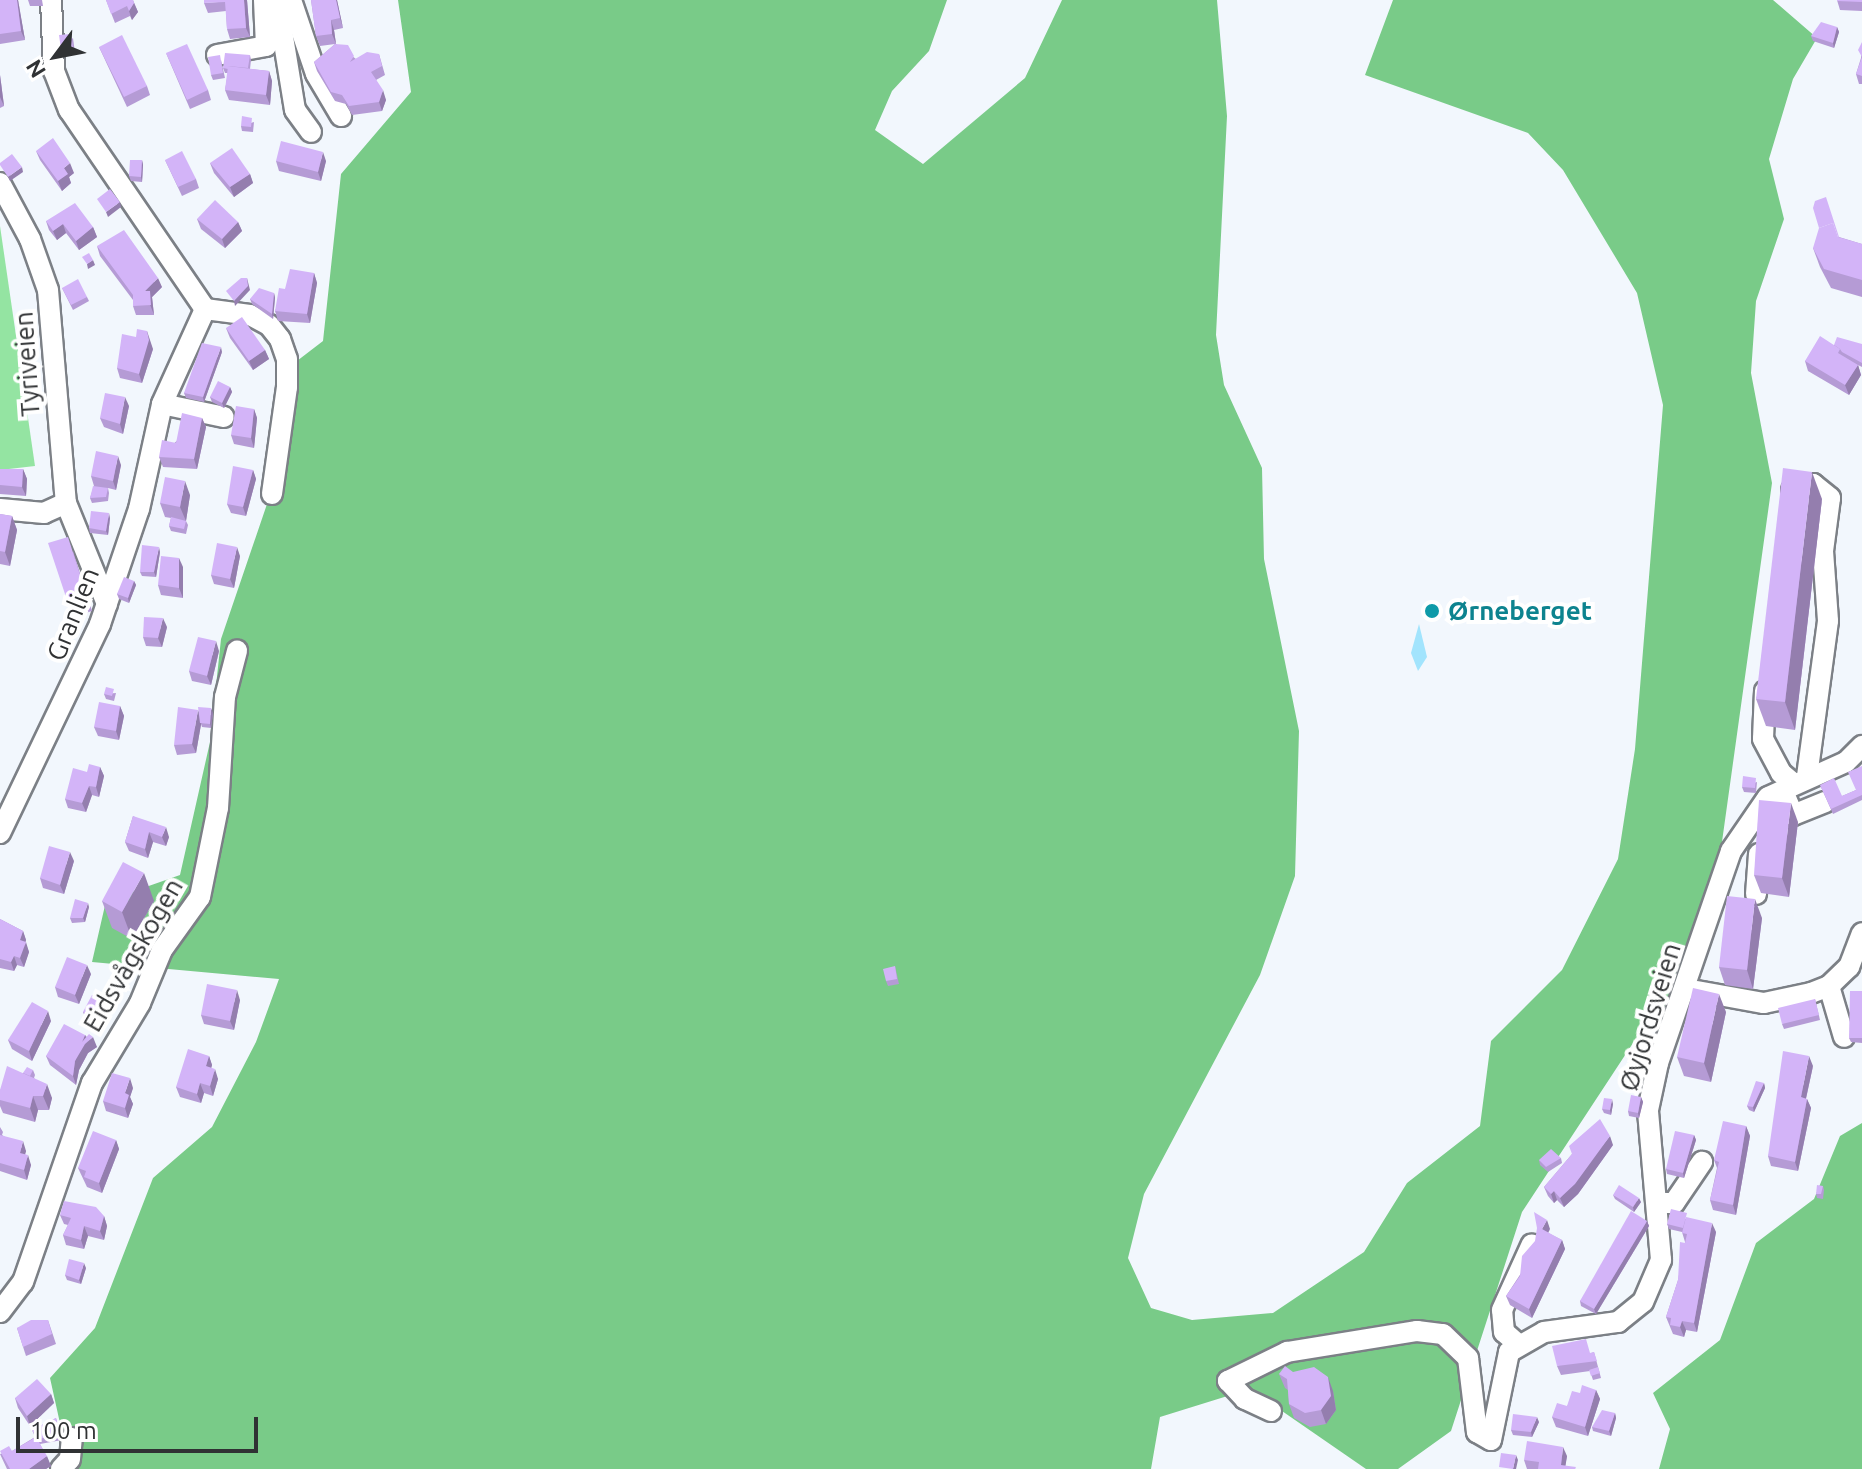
<!DOCTYPE html>
<html>
<head>
<meta charset="utf-8">
<style>
  body { margin:0 }
  #map { position:relative; width:1862px; height:1469px; overflow:hidden; background:#f2f7fd; font-family:Ubuntu,sans-serif }
  div>[style] { position:absolute }
  .green>* { inset:0; background:#94e4a2 }
  .forest>* { inset:0; background:#79cb88 }
  .water>* { inset:0; background:#a2e4fd }
  .roads { filter:drop-shadow(2px 0 #7c8086) drop-shadow(-2px 0 #7c8086) drop-shadow(0 2px #7c8086) drop-shadow(0 -2px #7c8086) }
  .minor>* { height:20px; margin:-10px; padding:0 10px; transform-origin:10px; border-radius:10px; background:#fff }
  .wall>* { inset:0; background:#b59bd5 }
  .shaded-wall>* { inset:0; background:#947eae }
  .building>* { inset:0; background:#d3b4f8 }
  .dots>* { width:22px; height:22px; translate:-50% -50%; box-sizing:border-box; border:4px solid #fff; border-radius:50% }
  span { translate:-50% -50%; white-space:nowrap; text-align:center; line-height:1.15; -webkit-text-stroke:8px #fff; paint-order:stroke }
  .street-label { font-size:26px; color:#303234 }
  .culture-label { font-size:26px; color:#0d838f; font-weight:700 }
  .left { translate:0 -50%; text-align:left }
  .north { position:absolute; left:16px; top:16px; width:80px; height:80px; -webkit-text-stroke:6px #fff; paint-order:stroke; rotate:238deg; font-size:22px; font-weight:700; line-height:32px; text-align:center; color:#303234 }
  .north::after { content:''; display:block; margin:auto; width:28px; height:36px; background:#303234; clip-path:polygon(50% 0,100% 100%,50% 72%,0 100%) }
  .scale { position:absolute; left:16px; top:1417px; width:242px; height:36px; box-sizing:border-box; border:4px solid #303234; border-top:0; padding-left:10px; font-size:24px; line-height:28px; white-space:nowrap; color:#303234; -webkit-text-stroke:6px #fff; paint-order:stroke }
</style>
</head>
<body>
<div id="map">
  <div class="green">
    <i style="clip-path:polygon(0 226px,35px 466px,0 470px)"></i>
  </div>
  <div class="forest">
    <i style="clip-path:polygon(398px 0,947px 0,929px 51px,892px 91px,875px 130px,923px 164px,1025px 78px,1062px 0,1217px 0,1227px 116px,1216px 335px,1224px 385px,1262px 468px,1264px 559px,1299px 731px,1295px 876px,1260px 975px,1144px 1194px,1128px 1258px,1151px 1308px,1192px 1320px,1273px 1313px,1364px 1252px,1407px 1183px,1480px 1126px,1491px 1041px,1562px 970px,1618px 859px,1635px 749px,1663px 405px,1637px 293px,1563px 170px,1528px 133px,1365px 75px,1393px 0,1773px 0,1817px 38px,1793px 79px,1769px 159px,1784px 219px,1756px 301px,1751px 373px,1772px 483px,1721px 849px,1666px 1015px,1635px 1040px,1522px 1212px,1451px 1431px,1398px 1469px,1366px 1469px,1250px 1389px,1160px 1417px,1151px 1469px,74px 1469px,69px 1464px,50px 1378px,95px 1328px,153px 1178px,212px 1127px,256px 1042px,279px 979px,92px 962px,106px 901px,180px 875px,210px 742px,221px 639px,281px 463px,280px 374px,323px 341px,341px 174px,411px 92px)"></i>
    <i style="clip-path:polygon(1862px 1123px,1862px 1469px,1659px 1469px,1670px 1429px,1653px 1393px,1720px 1340px,1756px 1243px,1814px 1199px,1840px 1136px)"></i>
  </div>
  <div class="water">
    <i style="clip-path:polygon(1419px 624px,1427px 657px,1418px 671px,1411px 653px)"></i>
  </div>
  <div class="roads">
    <div class="minor">
      <i style="left:277px;top:0;width:111px;rotate:80.7deg"></i>
      <i style="left:295px;top:110px;width:27px;rotate:54deg"></i>
      <i style="left:291px;top:0;width:78px;rotate:71.3deg"></i>
      <i style="left:316px;top:74px;width:49px;rotate:59.2deg"></i>
      <i style="left:217px;top:55px;width:50px;rotate:-10.4deg"></i>
      <i style="left:266px;top:46px;width:46px;rotate:-92.5deg"></i>
      <i style="left:0;top:183px;width:64px;rotate:61.8deg"></i>
      <i style="left:30px;top:239px;width:54px;rotate:70.6deg"></i>
      <i style="left:48px;top:290px;width:214px;rotate:85.2deg"></i>
      <i style="left:66px;top:503px;width:24px;rotate:156deg"></i>
      <i style="left:44px;top:513px;width:44px;rotate:-174.8deg"></i>
      <i style="left:205px;top:309px;width:45px;rotate:7.6deg"></i>
      <i style="left:250px;top:315px;width:21px;rotate:28deg"></i>
      <i style="left:269px;top:325px;width:18px;rotate:52deg"></i>
      <i style="left:280px;top:339px;width:21px;rotate:71deg"></i>
      <i style="left:287px;top:359px;width:28px;rotate:90deg"></i>
      <i style="left:287px;top:387px;width:108px;rotate:98deg"></i>
      <i style="left:162px;top:404px;width:63px;rotate:11.8deg"></i>
      <i style="left:1792px;top:490px;width:22px;rotate:-16deg"></i>
      <i style="left:1813px;top:484px;width:22px;rotate:39deg"></i>
      <i style="left:1830px;top:498px;width:53px;rotate:97.5deg"></i>
      <i style="left:1823px;top:551px;width:70px;rotate:85.9deg"></i>
      <i style="left:1828px;top:621px;width:157px;rotate:97.7deg"></i>
      <i style="left:66px;top:503px;width:109px;rotate:67.9deg"></i>
      <i style="left:1765px;top:691px;width:48px;rotate:92.4deg"></i>
      <i style="left:1763px;top:739px;width:38px;rotate:62deg"></i>
      <i style="left:1781px;top:773px;width:17px;rotate:40deg"></i>
      <i style="left:1783px;top:791px;width:26px;rotate:67deg"></i>
      <i style="left:1793px;top:815px;width:35px;rotate:-22deg"></i>
      <i style="left:0;top:833px;width:232px;rotate:-64.4deg"></i>
      <i style="left:100px;top:624px;width:121px;rotate:-71.3deg"></i>
      <i style="left:139px;top:509px;width:107px;rotate:-77.6deg"></i>
      <i style="left:162px;top:404px;width:104px;rotate:-65.6deg"></i>
      <i style="left:205px;top:309px;width:241px;rotate:-124.3deg"></i>
      <i style="left:69px;top:110px;width:42px;rotate:-111deg"></i>
      <i style="left:54px;top:71px;width:71px;rotate:-92.4deg"></i>
      <i style="left:1756px;top:894px;width:40px;rotate:-85.7deg"></i>
      <i style="left:1829px;top:986px;width:53px;rotate:73.6deg"></i>
      <i style="left:1697px;top:991px;width:68px;rotate:10.2deg"></i>
      <i style="left:1764px;top:1003px;width:48px;rotate:-12deg"></i>
      <i style="left:1811px;top:993px;width:19px;rotate:-21deg"></i>
      <i style="left:1829px;top:986px;width:28px;rotate:-44deg"></i>
      <i style="left:1849px;top:967px;width:36px;rotate:-69deg"></i>
      <i style="left:1657px;top:1203px;width:17px"></i>
      <i style="left:1674px;top:1203px;width:50px;rotate:-55.7deg"></i>
      <i style="left:0;top:1312px;width:38px;rotate:-53deg"></i>
      <i style="left:23px;top:1282px;width:211px;rotate:-70.9deg"></i>
      <i style="left:92px;top:1083px;width:93px;rotate:-59deg"></i>
      <i style="left:140px;top:1003px;width:57px;rotate:-67.5deg"></i>
      <i style="left:162px;top:950px;width:65px;rotate:-54.4deg"></i>
      <i style="left:200px;top:897px;width:91px;rotate:-78.6deg"></i>
      <i style="left:218px;top:808px;width:111px;rotate:-86.4deg"></i>
      <i style="left:225px;top:697px;width:48px;rotate:-75.4deg"></i>
      <i style="left:1519px;top:1345px;width:20px;rotate:-139deg"></i>
      <i style="left:1504px;top:1332px;width:22px;rotate:-95deg"></i>
      <i style="left:1502px;top:1310px;width:72px;rotate:-65.6deg"></i>
      <i style="left:1271px;top:1411px;width:29px;rotate:-155deg"></i>
      <i style="left:1245px;top:1399px;width:25px;rotate:-133deg"></i>
      <i style="left:1228px;top:1381px;width:66px;rotate:-26.2deg"></i>
      <i style="left:1287px;top:1352px;width:132px;rotate:-9.2deg"></i>
      <i style="left:1417px;top:1331px;width:26px;rotate:7deg"></i>
      <i style="left:1443px;top:1334px;width:35px;rotate:44deg"></i>
      <i style="left:1468px;top:1358px;width:75px;rotate:83.1deg"></i>
      <i style="left:1477px;top:1432px;width:16px;rotate:30deg"></i>
      <i style="left:1491px;top:1440px;width:90px;rotate:-78.4deg"></i>
      <i style="left:1509px;top:1352px;width:40px;rotate:-29.7deg"></i>
      <i style="left:1544px;top:1332px;width:75px;rotate:-7.7deg"></i>
      <i style="left:1618px;top:1322px;width:32px;rotate:-39deg"></i>
      <i style="left:1643px;top:1302px;width:46px;rotate:-66.8deg"></i>
      <i style="left:1661px;top:1260px;width:151px;rotate:-95deg"></i>
      <i style="left:1648px;top:1110px;width:48px;rotate:-78deg"></i>
      <i style="left:1658px;top:1063px;width:224px;rotate:-71deg"></i>
      <i style="left:1731px;top:851px;width:65px;rotate:-55.6deg"></i>
      <i style="left:1768px;top:797px;width:85px;rotate:-24.2deg"></i>
      <i style="left:1846px;top:762px;width:23px;rotate:-45deg"></i>
      <i style="left:61px;top:1469px;width:13px;rotate:-48deg"></i>
      <i style="left:70px;top:1459px;width:21px;rotate:-85deg"></i>
    </div>
  </div>
  <div class="wall">
    <i style="clip-path:polygon(0 0,18px 0,25px 40px,0 44px)"></i>
    <i style="clip-path:polygon(28px 0,42px 0,43px 6px,30px 6px)"></i>
    <i style="clip-path:polygon(106px 0,133px 0,138px 12px,132px 20px,130px 16px,115px 23px)"></i>
    <i style="clip-path:polygon(247px 0,250px 37px,230px 39px,227px 29px,226px 11px,208px 13px,204px 3px)"></i>
    <i style="clip-path:polygon(311px 0,337px 0,343px 28px,334px 30px,336px 44px,356px 59px,379px 54px,385px 75px,376px 80px,386px 100px,382px 111px,352px 115px,346px 104px,335px 101px,317px 71px,314px 62px,335px 44px,320px 46px,316px 36px)"></i>
    <i style="clip-path:polygon(1837px 0,1862px 0,1862px 11px,1840px 10px)"></i>
    <i style="clip-path:polygon(1837px 27px,1839px 32px,1834px 48px,1813px 41px,1811px 36px)"></i>
    <i style="clip-path:polygon(73px 38px,75px 53px,63px 54px,61px 49px)"></i>
    <i style="clip-path:polygon(1862px 42px,1862px 84px,1859px 84px,1856px 74px,1861px 58px)"></i>
    <i style="clip-path:polygon(99px 47px,147px 86px,150px 95px,127px 107px)"></i>
    <i style="clip-path:polygon(166px 53px,208px 90px,211px 100px,190px 109px)"></i>
    <i style="clip-path:polygon(250px 55px,251px 60px,250px 69px,269px 71px,272px 81px,270px 105px,229px 100px,225px 90px,228px 73px,225px 73px,223px 68px)"></i>
    <i style="clip-path:polygon(221px 60px,225px 78px,213px 80px,211px 75px)"></i>
    <i style="clip-path:polygon(0 75px,4px 106px,0 108px)"></i>
    <i style="clip-path:polygon(254px 122px,253px 132px,242px 131px,241px 126px)"></i>
    <i style="clip-path:polygon(36px 151px,74px 173px,69px 177px,71px 183px,62px 191px,40px 160px)"></i>
    <i style="clip-path:polygon(142px 160px,143px 165px,142px 182px,131px 181px,129px 176px)"></i>
    <i style="clip-path:polygon(165px 160px,196px 179px,199px 188px,182px 196px)"></i>
    <i style="clip-path:polygon(276px 161px,326px 161px,321px 181px,279px 171px)"></i>
    <i style="clip-path:polygon(210px 163px,250px 174px,253px 183px,234px 197px,214px 173px)"></i>
    <i style="clip-path:polygon(197px 219px,238px 222px,242px 231px,225px 248px,201px 229px)"></i>
    <i style="clip-path:polygon(46px 221px,93px 227px,97px 237px,79px 250px,66px 233px,57px 240px,49px 230px)"></i>
    <i style="clip-path:polygon(1839px 237px,1862px 244px,1862px 297px,1831px 288px,1820px 267px,1813px 248px)"></i>
    <i style="clip-path:polygon(97px 246px,162px 287px,152px 297px,154px 315px,136px 315px,133px 306px,133px 300px,100px 256px)"></i>
    <i style="clip-path:polygon(314px 273px,317px 283px,310px 323px,278px 321px,275px 311px,285px 289px)"></i>
    <i style="clip-path:polygon(62px 288px,87px 297px,89px 301px,73px 310px)"></i>
    <i style="clip-path:polygon(274px 293px,275px 298px,273px 319px,252px 304px,250px 299px)"></i>
    <i style="clip-path:polygon(226px 328px,265px 350px,269px 359px,253px 370px,230px 338px)"></i>
    <i style="clip-path:polygon(1862px 344px,1862px 367px,1850px 361px,1858px 365px,1861px 375px,1849px 395px,1808px 371px,1805px 361px,1834px 345px)"></i>
    <i style="clip-path:polygon(153px 349px,142px 383px,120px 378px,117px 368px)"></i>
    <i style="clip-path:polygon(222px 352px,204px 402px,186px 398px,184px 393px)"></i>
    <i style="clip-path:polygon(230px 387px,232px 392px,224px 408px,212px 402px,210px 397px)"></i>
    <i style="clip-path:polygon(129px 406px,123px 434px,104px 427px,100px 418px)"></i>
    <i style="clip-path:polygon(254px 409px,257px 418px,254px 448px,234px 444px,231px 435px)"></i>
    <i style="clip-path:polygon(202px 418px,206px 427px,197px 469px,163px 467px,159px 457px)"></i>
    <i style="clip-path:polygon(121px 465px,116px 490px,108px 488px,109px 493px,108px 501px,92px 503px,90px 498px,94px 486px,91px 476px)"></i>
    <i style="clip-path:polygon(0 469px,23px 469px,27px 479px,26px 496px,0 494px)"></i>
    <i style="clip-path:polygon(253px 470px,256px 479px,246px 516px,231px 513px,227px 504px)"></i>
    <i style="clip-path:polygon(190px 495px,186px 521px,188px 525px,186px 534px,171px 531px,169px 526px,171px 518px,165px 517px,160px 503px)"></i>
    <i style="clip-path:polygon(1822px 499px,1795px 730px,1766px 726px,1756px 699px)"></i>
    <i style="clip-path:polygon(0 514px,12px 516px,17px 530px,10px 566px,0 564px)"></i>
    <i style="clip-path:polygon(110px 518px,108px 535px,90px 533px,89px 528px)"></i>
    <i style="clip-path:polygon(73px 551px,92px 611px,73px 617px,68px 603px)"></i>
    <i style="clip-path:polygon(160px 552px,156px 577px,142px 576px,140px 572px)"></i>
    <i style="clip-path:polygon(240px 556px,234px 588px,214px 584px,211px 575px)"></i>
    <i style="clip-path:polygon(183px 567px,183px 598px,161px 595px,158px 585px)"></i>
    <i style="clip-path:polygon(134px 581px,136px 585px,129px 603px,119px 599px,117px 594px)"></i>
    <i style="clip-path:polygon(167px 627px,162px 647px,146px 646px,143px 637px)"></i>
    <i style="clip-path:polygon(219px 651px,211px 685px,192px 681px,189px 671px)"></i>
    <i style="clip-path:polygon(116px 693px,114px 701px,106px 699px,104px 694px)"></i>
    <i style="clip-path:polygon(120px 706px,124px 716px,119px 740px,98px 736px,94px 727px)"></i>
    <i style="clip-path:polygon(213px 713px,211px 728px,202px 727px,201px 724px,196px 753px,177px 755px,174px 745px)"></i>
    <i style="clip-path:polygon(1862px 766px,1862px 800px,1833px 814px,1820px 785px,1842px 796px,1856px 790px)"></i>
    <i style="clip-path:polygon(100px 767px,104px 776px,99px 797px,92px 795px,86px 812px,68px 808px,65px 799px,87px 772px)"></i>
    <i style="clip-path:polygon(1757px 782px,1756px 793px,1744px 792px,1742px 787px)"></i>
    <i style="clip-path:polygon(133px 816px,169px 837px,166px 846px,153px 842px,148px 858px,129px 851px,125px 842px)"></i>
    <i style="clip-path:polygon(1798px 822px,1789px 897px,1761px 893px,1754px 875px)"></i>
    <i style="clip-path:polygon(74px 861px,64px 894px,43px 888px,40px 878px)"></i>
    <i style="clip-path:polygon(102px 901px,154px 901px,132px 939px,112px 928px)"></i>
    <i style="clip-path:polygon(89px 907px,85px 922px,72px 923px,70px 918px)"></i>
    <i style="clip-path:polygon(1762px 918px,1753px 989px,1725px 985px,1719px 967px)"></i>
    <i style="clip-path:polygon(0 919px,23px 931px,26px 940px,25px 942px,29px 952px,24px 967px,17px 965px,14px 971px,0 968px)"></i>
    <i style="clip-path:polygon(895px 966px,899px 984px,888px 986px,886px 981px)"></i>
    <i style="clip-path:polygon(91px 974px,79px 1004px,58px 997px,55px 987px)"></i>
    <i style="clip-path:polygon(1862px 991px,1862px 1043px,1851px 1042px,1849px 1038px)"></i>
    <i style="clip-path:polygon(1815px 999px,1820px 1020px,1784px 1029px,1782px 1024px)"></i>
    <i style="clip-path:polygon(240px 1000px,234px 1030px,204px 1024px,201px 1015px)"></i>
    <i style="clip-path:polygon(111px 1008px,103px 1025px,85px 1017px,83px 1012px)"></i>
    <i style="clip-path:polygon(1726px 1012px,1711px 1082px,1684px 1076px,1677px 1057px)"></i>
    <i style="clip-path:polygon(51px 1021px,32px 1061px,12px 1049px,8px 1040px)"></i>
    <i style="clip-path:polygon(85px 1035px,97px 1047px,88px 1053px,79px 1070px,76px 1085px,50px 1065px,46px 1056px)"></i>
    <i style="clip-path:polygon(209px 1056px,212px 1065px,211px 1068px,218px 1079px,213px 1096px,204px 1093px,201px 1103px,180px 1097px,176px 1087px)"></i>
    <i style="clip-path:polygon(1813px 1066px,1806px 1099px,1807px 1099px,1811px 1108px,1798px 1171px,1771px 1166px,1768px 1156px)"></i>
    <i style="clip-path:polygon(33px 1070px,35px 1075px,34px 1078px,52px 1098px,49px 1110px,38px 1110px,35px 1122px,3px 1113px,0 1106px,0 1090px,23px 1073px)"></i>
    <i style="clip-path:polygon(1764px 1083px,1765px 1088px,1754px 1112px,1749px 1110px,1747px 1106px)"></i>
    <i style="clip-path:polygon(133px 1088px,130px 1097px,133px 1104px,128px 1118px,106px 1111px,103px 1101px)"></i>
    <i style="clip-path:polygon(1641px 1097px,1643px 1102px,1639px 1118px,1629px 1116px,1628px 1111px)"></i>
    <i style="clip-path:polygon(1613px 1104px,1611px 1115px,1604px 1113px,1602px 1109px)"></i>
    <i style="clip-path:polygon(1746px 1126px,1750px 1136px,1736px 1215px,1713px 1210px,1710px 1200px,1717px 1168px,1714px 1160px)"></i>
    <i style="clip-path:polygon(0 1127px,3px 1132px,2px 1135px,26px 1151px,25px 1154px,31px 1165px,27px 1180px,0 1171px)"></i>
    <i style="clip-path:polygon(1694px 1135px,1696px 1140px,1684px 1178px,1667px 1174px,1666px 1169px)"></i>
    <i style="clip-path:polygon(116px 1140px,119px 1149px,102px 1193px,87px 1187px,78px 1168px)"></i>
    <i style="clip-path:polygon(1613px 1145px,1578px 1194px,1564px 1207px,1557px 1200px,1554px 1203px,1548px 1196px,1544px 1187px,1572px 1154px)"></i>
    <i style="clip-path:polygon(1561px 1158px,1562px 1163px,1548px 1172px,1540px 1165px,1539px 1160px)"></i>
    <i style="clip-path:polygon(1823px 1186px,1824px 1190px,1823px 1199px,1817px 1198px,1816px 1194px)"></i>
    <i style="clip-path:polygon(1613px 1195px,1641px 1202px,1634px 1212px,1615px 1199px)"></i>
    <i style="clip-path:polygon(60px 1215px,104px 1216px,107px 1226px,104px 1240px,88px 1236px,84px 1249px,66px 1245px,63px 1235px,68px 1225px,64px 1224px)"></i>
    <i style="clip-path:polygon(1688px 1218px,1716px 1232px,1697px 1332px,1686px 1330px,1684px 1337px,1673px 1334px,1666px 1317px,1678px 1280px,1685px 1242px,1682px 1232px,1669px 1229px,1667px 1224px)"></i>
    <i style="clip-path:polygon(1647px 1221px,1649px 1226px,1596px 1314px,1581px 1306px,1580px 1301px)"></i>
    <i style="clip-path:polygon(1550px 1229px,1548px 1233px,1562px 1240px,1565px 1249px,1532px 1318px,1510px 1305px,1506px 1296px)"></i>
    <i style="clip-path:polygon(86px 1268px,81px 1284px,67px 1280px,65px 1275px)"></i>
    <i style="clip-path:polygon(48px 1320px,56px 1344px,26px 1356px,17px 1328px)"></i>
    <i style="clip-path:polygon(1594px 1352px,1601px 1378px,1593px 1380px,1590px 1371px,1561px 1375px,1557px 1366px)"></i>
    <i style="clip-path:polygon(1293px 1372px,1333px 1391px,1336px 1410px,1326px 1424px,1310px 1427px,1294px 1418px,1289px 1404px,1288px 1390px,1285px 1388px,1279px 1374px)"></i>
    <i style="clip-path:polygon(1596px 1390px,1600px 1399px,1588px 1436px,1556px 1427px,1552px 1417px,1567px 1406px,1580px 1393px)"></i>
    <i style="clip-path:polygon(51px 1394px,54px 1403px,30px 1426px,18px 1408px,15px 1398px)"></i>
    <i style="clip-path:polygon(1615px 1413px,1616px 1418px,1611px 1436px,1593px 1431px,1592px 1427px)"></i>
    <i style="clip-path:polygon(56px 1418px,62px 1440px,40px 1444px,51px 1466px,46px 1469px,7px 1469px,0 1454px,12px 1451px,35px 1437px,32px 1430px)"></i>
    <i style="clip-path:polygon(1539px 1422px,1532px 1437px,1513px 1435px,1511px 1430px)"></i>
    <i style="clip-path:polygon(1567px 1456px,1565px 1466px,1576px 1469px,1527px 1469px,1524px 1460px)"></i>
  </div>
  <div class="shaded-wall">
    <i style="clip-path:polygon(17px 0,18px 0,25px 40px,21px 31px)"></i>
    <i style="clip-path:polygon(244px 0,247px 0,250px 37px,246px 28px)"></i>
    <i style="clip-path:polygon(336px 0,337px 0,343px 28px,340px 18px)"></i>
    <i style="clip-path:polygon(134px 3px,138px 12px,132px 20px,129px 11px)"></i>
    <i style="clip-path:polygon(331px 20px,334px 30px,336px 44px,332px 34px)"></i>
    <i style="clip-path:polygon(1837px 27px,1839px 32px,1834px 48px,1833px 43px)"></i>
    <i style="clip-path:polygon(269px 71px,272px 81px,270px 105px,266px 95px)"></i>
    <i style="clip-path:polygon(0 75px,4px 106px,0 97px)"></i>
    <i style="clip-path:polygon(383px 90px,386px 100px,382px 111px,379px 102px)"></i>
    <i style="clip-path:polygon(323px 152px,326px 161px,321px 181px,318px 172px)"></i>
    <i style="clip-path:polygon(142px 160px,143px 165px,142px 182px,141px 177px)"></i>
    <i style="clip-path:polygon(70px 163px,74px 173px,69px 177px,71px 183px,62px 191px,58px 181px,64px 168px)"></i>
    <i style="clip-path:polygon(22px 167px,23px 172px,10px 181px,8px 177px)"></i>
    <i style="clip-path:polygon(250px 174px,253px 183px,234px 197px,230px 187px)"></i>
    <i style="clip-path:polygon(120px 202px,121px 207px,108px 217px,106px 212px)"></i>
    <i style="clip-path:polygon(238px 222px,242px 231px,225px 248px,222px 239px)"></i>
    <i style="clip-path:polygon(63px 224px,66px 233px,57px 240px,53px 231px)"></i>
    <i style="clip-path:polygon(93px 227px,97px 237px,79px 250px,76px 241px)"></i>
    <i style="clip-path:polygon(93px 260px,95px 265px,88px 269px,87px 264px)"></i>
    <i style="clip-path:polygon(314px 273px,317px 283px,310px 323px,307px 314px)"></i>
    <i style="clip-path:polygon(158px 278px,162px 287px,152px 297px,154px 315px,145px 291px)"></i>
    <i style="clip-path:polygon(247px 278px,250px 290px,235px 306px,234px 301px)"></i>
    <i style="clip-path:polygon(274px 293px,275px 298px,273px 319px,272px 314px)"></i>
    <i style="clip-path:polygon(147px 331px,153px 349px,142px 383px,139px 374px)"></i>
    <i style="clip-path:polygon(221px 347px,222px 352px,204px 402px,203px 397px)"></i>
    <i style="clip-path:polygon(265px 350px,269px 359px,253px 370px,249px 361px)"></i>
    <i style="clip-path:polygon(1858px 365px,1861px 375px,1849px 395px,1845px 385px)"></i>
    <i style="clip-path:polygon(230px 387px,232px 392px,224px 408px,222px 403px)"></i>
    <i style="clip-path:polygon(125px 397px,129px 406px,123px 434px,120px 424px)"></i>
    <i style="clip-path:polygon(254px 409px,257px 418px,254px 448px,251px 438px)"></i>
    <i style="clip-path:polygon(202px 418px,206px 427px,197px 469px,194px 459px)"></i>
    <i style="clip-path:polygon(118px 456px,121px 465px,116px 490px,113px 481px)"></i>
    <i style="clip-path:polygon(23px 469px,27px 479px,26px 496px,22px 487px)"></i>
    <i style="clip-path:polygon(253px 470px,256px 479px,246px 516px,243px 507px)"></i>
    <i style="clip-path:polygon(1812px 472px,1822px 499px,1795px 730px,1785px 702px)"></i>
    <i style="clip-path:polygon(185px 481px,190px 495px,186px 521px,180px 507px)"></i>
    <i style="clip-path:polygon(109px 513px,110px 518px,108px 535px,106px 531px)"></i>
    <i style="clip-path:polygon(12px 516px,17px 530px,10px 566px,5px 552px)"></i>
    <i style="clip-path:polygon(159px 547px,160px 552px,156px 577px,154px 572px)"></i>
    <i style="clip-path:polygon(237px 547px,240px 556px,234px 588px,230px 579px)"></i>
    <i style="clip-path:polygon(179px 558px,183px 567px,183px 598px,179px 588px)"></i>
    <i style="clip-path:polygon(134px 581px,136px 585px,129px 603px,128px 598px)"></i>
    <i style="clip-path:polygon(163px 618px,167px 627px,162px 647px,158px 638px)"></i>
    <i style="clip-path:polygon(216px 641px,219px 651px,211px 685px,207px 676px)"></i>
    <i style="clip-path:polygon(120px 706px,124px 716px,119px 740px,116px 731px)"></i>
    <i style="clip-path:polygon(211px 708px,213px 713px,211px 728px,210px 724px)"></i>
    <i style="clip-path:polygon(198px 710px,202px 719px,196px 753px,192px 744px)"></i>
    <i style="clip-path:polygon(100px 767px,104px 776px,99px 797px,96px 787px)"></i>
    <i style="clip-path:polygon(89px 786px,92px 795px,86px 812px,82px 803px)"></i>
    <i style="clip-path:polygon(1791px 803px,1798px 822px,1789px 897px,1782px 878px)"></i>
    <i style="clip-path:polygon(166px 827px,169px 837px,166px 846px,162px 837px)"></i>
    <i style="clip-path:polygon(149px 832px,153px 842px,148px 858px,145px 849px)"></i>
    <i style="clip-path:polygon(70px 852px,74px 861px,64px 894px,60px 885px)"></i>
    <i style="clip-path:polygon(144px 873px,154px 901px,132px 939px,122px 912px)"></i>
    <i style="clip-path:polygon(1755px 899px,1762px 918px,1753px 989px,1747px 970px)"></i>
    <i style="clip-path:polygon(88px 903px,89px 907px,85px 922px,83px 918px)"></i>
    <i style="clip-path:polygon(23px 931px,26px 940px,24px 948px,26px 942px,29px 952px,24px 967px,20px 958px,20px 940px)"></i>
    <i style="clip-path:polygon(14px 956px,17px 965px,14px 971px,11px 962px)"></i>
    <i style="clip-path:polygon(87px 965px,91px 974px,79px 1004px,75px 995px)"></i>
    <i style="clip-path:polygon(237px 990px,240px 1000px,234px 1030px,230px 1021px)"></i>
    <i style="clip-path:polygon(1719px 994px,1726px 1012px,1711px 1082px,1704px 1063px)"></i>
    <i style="clip-path:polygon(109px 1003px,111px 1008px,103px 1025px,101px 1021px)"></i>
    <i style="clip-path:polygon(48px 1011px,51px 1021px,32px 1061px,29px 1051px)"></i>
    <i style="clip-path:polygon(85px 1035px,88px 1041px,93px 1037px,97px 1047px,88px 1053px,79px 1070px,76px 1085px,73px 1076px,75px 1061px)"></i>
    <i style="clip-path:polygon(209px 1056px,212px 1065px,209px 1076px,206px 1066px)"></i>
    <i style="clip-path:polygon(1809px 1056px,1813px 1066px,1804px 1107px,1801px 1097px)"></i>
    <i style="clip-path:polygon(215px 1069px,218px 1079px,213px 1096px,210px 1086px)"></i>
    <i style="clip-path:polygon(130px 1078px,133px 1088px,130px 1097px,133px 1104px,128px 1118px,125px 1108px,125px 1093px)"></i>
    <i style="clip-path:polygon(200px 1083px,204px 1093px,201px 1103px,197px 1094px)"></i>
    <i style="clip-path:polygon(1764px 1083px,1765px 1088px,1754px 1112px,1753px 1107px)"></i>
    <i style="clip-path:polygon(47px 1084px,52px 1098px,49px 1110px,43px 1096px)"></i>
    <i style="clip-path:polygon(33px 1096px,38px 1110px,35px 1122px,30px 1108px)"></i>
    <i style="clip-path:polygon(1641px 1097px,1643px 1102px,1639px 1118px,1638px 1113px)"></i>
    <i style="clip-path:polygon(1612px 1099px,1613px 1104px,1611px 1115px,1610px 1110px)"></i>
    <i style="clip-path:polygon(1807px 1099px,1811px 1108px,1798px 1171px,1795px 1162px)"></i>
    <i style="clip-path:polygon(1746px 1126px,1750px 1136px,1736px 1215px,1733px 1205px)"></i>
    <i style="clip-path:polygon(1694px 1135px,1696px 1140px,1684px 1178px,1683px 1173px)"></i>
    <i style="clip-path:polygon(1610px 1136px,1613px 1145px,1578px 1194px,1564px 1207px,1560px 1198px)"></i>
    <i style="clip-path:polygon(116px 1140px,119px 1149px,102px 1193px,99px 1183px)"></i>
    <i style="clip-path:polygon(23px 1141px,26px 1151px,23px 1162px,20px 1153px)"></i>
    <i style="clip-path:polygon(28px 1155px,31px 1165px,27px 1180px,24px 1170px)"></i>
    <i style="clip-path:polygon(1554px 1191px,1557px 1200px,1554px 1203px,1551px 1194px)"></i>
    <i style="clip-path:polygon(1639px 1198px,1641px 1202px,1634px 1212px,1633px 1207px)"></i>
    <i style="clip-path:polygon(104px 1216px,107px 1226px,104px 1240px,100px 1231px)"></i>
    <i style="clip-path:polygon(1547px 1220px,1550px 1229px,1545px 1239px,1542px 1229px)"></i>
    <i style="clip-path:polygon(1647px 1221px,1649px 1226px,1596px 1314px,1594px 1309px)"></i>
    <i style="clip-path:polygon(1712px 1223px,1716px 1232px,1697px 1332px,1694px 1323px)"></i>
    <i style="clip-path:polygon(84px 1226px,88px 1236px,84px 1249px,81px 1240px)"></i>
    <i style="clip-path:polygon(1562px 1240px,1565px 1249px,1532px 1318px,1529px 1309px)"></i>
    <i style="clip-path:polygon(84px 1263px,86px 1268px,81px 1284px,79px 1280px)"></i>
    <i style="clip-path:polygon(1682px 1321px,1686px 1330px,1684px 1337px,1680px 1327px)"></i>
    <i style="clip-path:polygon(1328px 1377px,1333px 1391px,1336px 1410px,1326px 1424px,1321px 1410px)"></i>
    <i style="clip-path:polygon(1596px 1390px,1600px 1399px,1588px 1436px,1585px 1427px)"></i>
    <i style="clip-path:polygon(51px 1394px,54px 1403px,30px 1426px,27px 1416px)"></i>
    <i style="clip-path:polygon(1615px 1413px,1616px 1418px,1611px 1436px,1609px 1431px)"></i>
    <i style="clip-path:polygon(1537px 1417px,1539px 1422px,1532px 1437px,1531px 1432px)"></i>
    <i style="clip-path:polygon(1563px 1447px,1567px 1456px,1565px 1469px,1561px 1465px)"></i>
    <i style="clip-path:polygon(1516px 1455px,1518px 1460px,1516px 1469px,1513px 1469px)"></i>
    <i style="clip-path:polygon(47px 1456px,51px 1466px,46px 1469px,29px 1469px)"></i>
  </div>
  <div class="building">
    <i style="clip-path:polygon(0 0,17px 0,21px 31px,0 34px)"></i>
    <i style="clip-path:polygon(106px 0,133px 0,134px 3px,129px 11px,127px 6px,111px 14px)"></i>
    <i style="clip-path:polygon(204px 0,244px 0,246px 28px,227px 29px,225px 2px,204px 3px)"></i>
    <i style="clip-path:polygon(311px 0,336px 0,340px 18px,331px 20px,332px 34px,316px 36px)"></i>
    <i style="clip-path:polygon(1837px 0,1862px 0,1862px 2px,1837px 1px)"></i>
    <i style="clip-path:polygon(1821px 22px,1837px 27px,1833px 43px,1811px 36px)"></i>
    <i style="clip-path:polygon(71px 34px,73px 48px,61px 49px,59px 35px)"></i>
    <i style="clip-path:polygon(122px 35px,147px 86px,124px 97px,99px 47px)"></i>
    <i style="clip-path:polygon(1862px 42px,1862px 76px,1856px 74px,1862px 57px,1858px 50px)"></i>
    <i style="clip-path:polygon(187px 44px,208px 90px,187px 100px,166px 53px)"></i>
    <i style="clip-path:polygon(335px 44px,348px 45px,354px 56px,350px 62px,367px 52px,379px 54px,382px 66px,371px 72px,383px 90px,379px 102px,349px 106px,342px 95px,331px 92px,314px 62px)"></i>
    <i style="clip-path:polygon(225px 53px,250px 55px,248px 68px,228px 66px,228px 69px,223px 68px)"></i>
    <i style="clip-path:polygon(220px 55px,223px 73px,211px 75px,208px 57px)"></i>
    <i style="clip-path:polygon(228px 66px,269px 71px,266px 95px,225px 90px)"></i>
    <i style="clip-path:polygon(242px 116px,252px 118px,251px 127px,241px 126px)"></i>
    <i style="clip-path:polygon(53px 138px,70px 163px,64px 168px,68px 174px,58px 181px,36px 151px)"></i>
    <i style="clip-path:polygon(281px 141px,323px 152px,318px 172px,276px 161px)"></i>
    <i style="clip-path:polygon(232px 148px,250px 174px,230px 187px,210px 163px)"></i>
    <i style="clip-path:polygon(182px 151px,196px 179px,178px 187px,165px 160px)"></i>
    <i style="clip-path:polygon(12px 154px,22px 167px,8px 177px,0 165px,0 163px)"></i>
    <i style="clip-path:polygon(130px 160px,142px 160px,141px 177px,129px 176px)"></i>
    <i style="clip-path:polygon(110px 189px,120px 202px,106px 212px,97px 199px)"></i>
    <i style="clip-path:polygon(1826px 197px,1839px 237px,1838px 237px,1833px 223px,1819px 228px,1813px 208px,1815px 201px)"></i>
    <i style="clip-path:polygon(215px 200px,238px 222px,222px 239px,197px 219px)"></i>
    <i style="clip-path:polygon(75px 203px,93px 227px,76px 241px,63px 224px,53px 231px,46px 221px)"></i>
    <i style="clip-path:polygon(1833px 223px,1838px 237px,1862px 244px,1862px 280px,1824px 269px,1813px 248px,1819px 228px)"></i>
    <i style="clip-path:polygon(124px 230px,158px 278px,145px 291px,150px 291px,151px 305px,133px 306px,133px 295px,97px 246px)"></i>
    <i style="clip-path:polygon(89px 253px,93px 260px,87px 264px,82px 257px)"></i>
    <i style="clip-path:polygon(290px 269px,314px 273px,307px 314px,275px 311px,279px 288px,285px 289px)"></i>
    <i style="clip-path:polygon(241px 278px,247px 278px,248px 286px,234px 301px,226px 291px)"></i>
    <i style="clip-path:polygon(78px 279px,87px 297px,71px 305px,62px 288px)"></i>
    <i style="clip-path:polygon(259px 288px,274px 293px,272px 314px,250px 299px)"></i>
    <i style="clip-path:polygon(242px 317px,265px 350px,249px 361px,226px 328px)"></i>
    <i style="clip-path:polygon(137px 329px,147px 331px,149px 340px,139px 374px,117px 368px,122px 334px,136px 337px)"></i>
    <i style="clip-path:polygon(1820px 336px,1840px 349px,1838px 353px,1858px 365px,1845px 385px,1805px 361px)"></i>
    <i style="clip-path:polygon(1837px 337px,1862px 344px,1862px 363px,1842px 352px,1840px 349px,1834px 345px)"></i>
    <i style="clip-path:polygon(202px 343px,221px 347px,203px 397px,184px 393px)"></i>
    <i style="clip-path:polygon(218px 381px,230px 387px,222px 403px,210px 397px)"></i>
    <i style="clip-path:polygon(105px 393px,125px 397px,120px 424px,100px 418px)"></i>
    <i style="clip-path:polygon(236px 406px,254px 409px,251px 438px,231px 435px)"></i>
    <i style="clip-path:polygon(182px 413px,202px 418px,194px 459px,159px 457px,162px 440px,176px 443px)"></i>
    <i style="clip-path:polygon(96px 451px,118px 456px,113px 481px,91px 476px)"></i>
    <i style="clip-path:polygon(233px 466px,253px 470px,243px 507px,227px 504px)"></i>
    <i style="clip-path:polygon(1783px 468px,1812px 472px,1785px 702px,1756px 699px)"></i>
    <i style="clip-path:polygon(0 469px,23px 469px,22px 487px,0 485px)"></i>
    <i style="clip-path:polygon(165px 477px,185px 481px,180px 507px,160px 503px)"></i>
    <i style="clip-path:polygon(93px 486px,108px 488px,106px 497px,90px 498px)"></i>
    <i style="clip-path:polygon(91px 511px,109px 513px,106px 531px,89px 528px)"></i>
    <i style="clip-path:polygon(0 514px,12px 516px,5px 552px,0 551px)"></i>
    <i style="clip-path:polygon(171px 517px,186px 521px,184px 529px,169px 526px)"></i>
    <i style="clip-path:polygon(68px 537px,87px 597px,68px 603px,48px 543px)"></i>
    <i style="clip-path:polygon(217px 543px,237px 547px,230px 579px,211px 575px)"></i>
    <i style="clip-path:polygon(142px 545px,159px 547px,154px 572px,140px 572px)"></i>
    <i style="clip-path:polygon(161px 556px,179px 558px,179px 588px,158px 585px)"></i>
    <i style="clip-path:polygon(124px 577px,134px 581px,128px 598px,117px 594px)"></i>
    <i style="clip-path:polygon(144px 617px,163px 618px,158px 638px,143px 637px)"></i>
    <i style="clip-path:polygon(198px 637px,216px 641px,207px 676px,189px 671px)"></i>
    <i style="clip-path:polygon(106px 687px,114px 689px,112px 696px,104px 694px)"></i>
    <i style="clip-path:polygon(99px 702px,120px 706px,116px 731px,94px 727px)"></i>
    <i style="clip-path:polygon(178px 707px,198px 710px,192px 744px,174px 745px)"></i>
    <i style="clip-path:polygon(198px 707px,211px 708px,210px 724px,200px 723px)"></i>
    <i style="clip-path:polygon(89px 764px,100px 767px,96px 787px,89px 786px,82px 803px,65px 799px,73px 768px,87px 772px)"></i>
    <i style="clip-path:polygon(1862px 766px,1862px 795px,1831px 809px,1820px 785px,1834px 778px,1842px 796px,1856px 790px,1848px 772px)"></i>
    <i style="clip-path:polygon(1743px 776px,1756px 778px,1755px 788px,1742px 787px)"></i>
    <i style="clip-path:polygon(1759px 800px,1791px 803px,1782px 878px,1754px 875px)"></i>
    <i style="clip-path:polygon(133px 816px,166px 827px,162px 837px,149px 832px,145px 849px,125px 842px)"></i>
    <i style="clip-path:polygon(49px 846px,70px 852px,60px 885px,40px 878px)"></i>
    <i style="clip-path:polygon(123px 862px,144px 873px,122px 912px,102px 901px)"></i>
    <i style="clip-path:polygon(1727px 896px,1755px 899px,1747px 970px,1719px 967px)"></i>
    <i style="clip-path:polygon(75px 899px,88px 903px,83px 918px,70px 918px)"></i>
    <i style="clip-path:polygon(0 919px,23px 931px,20px 940px,26px 942px,20px 958px,14px 956px,11px 962px,0 959px)"></i>
    <i style="clip-path:polygon(67px 957px,87px 965px,75px 995px,55px 987px)"></i>
    <i style="clip-path:polygon(895px 966px,897px 979px,886px 981px,883px 969px)"></i>
    <i style="clip-path:polygon(207px 984px,237px 990px,230px 1021px,201px 1015px)"></i>
    <i style="clip-path:polygon(1693px 988px,1719px 994px,1704px 1063px,1677px 1057px)"></i>
    <i style="clip-path:polygon(1850px 991px,1862px 991px,1862px 1038px,1849px 1038px)"></i>
    <i style="clip-path:polygon(92px 995px,109px 1003px,101px 1021px,83px 1012px)"></i>
    <i style="clip-path:polygon(1815px 999px,1819px 1015px,1782px 1024px,1778px 1008px)"></i>
    <i style="clip-path:polygon(32px 1002px,48px 1011px,29px 1051px,8px 1040px)"></i>
    <i style="clip-path:polygon(64px 1024px,85px 1035px,82px 1042px,89px 1034px,93px 1037px,85px 1044px,75px 1061px,73px 1076px,46px 1056px)"></i>
    <i style="clip-path:polygon(188px 1049px,209px 1056px,206px 1066px,215px 1069px,210px 1086px,200px 1083px,197px 1094px,176px 1087px)"></i>
    <i style="clip-path:polygon(1783px 1051px,1809px 1056px,1801px 1097px,1807px 1099px,1795px 1162px,1768px 1156px)"></i>
    <i style="clip-path:polygon(7px 1066px,47px 1084px,43px 1096px,33px 1096px,30px 1108px,0 1100px,0 1090px)"></i>
    <i style="clip-path:polygon(27px 1067px,33px 1070px,30px 1076px,23px 1073px)"></i>
    <i style="clip-path:polygon(112px 1073px,130px 1078px,125px 1093px,129px 1095px,125px 1108px,103px 1101px)"></i>
    <i style="clip-path:polygon(1756px 1081px,1764px 1083px,1753px 1107px,1747px 1106px)"></i>
    <i style="clip-path:polygon(1631px 1095px,1641px 1097px,1638px 1113px,1628px 1111px)"></i>
    <i style="clip-path:polygon(1604px 1098px,1612px 1099px,1610px 1110px,1602px 1109px)"></i>
    <i style="clip-path:polygon(1600px 1119px,1610px 1136px,1575px 1184px,1560px 1198px,1554px 1191px,1551px 1194px,1544px 1187px,1572px 1154px,1569px 1146px)"></i>
    <i style="clip-path:polygon(1723px 1121px,1746px 1126px,1733px 1205px,1710px 1200px,1719px 1162px,1714px 1160px)"></i>
    <i style="clip-path:polygon(93px 1131px,116px 1140px,99px 1183px,84px 1177px,86px 1171px,78px 1168px)"></i>
    <i style="clip-path:polygon(1675px 1131px,1694px 1135px,1683px 1173px,1666px 1169px)"></i>
    <i style="clip-path:polygon(0 1135px,23px 1141px,20px 1153px,28px 1155px,24px 1170px,0 1163px)"></i>
    <i style="clip-path:polygon(1551px 1149px,1561px 1158px,1546px 1167px,1539px 1160px)"></i>
    <i style="clip-path:polygon(1619px 1185px,1639px 1198px,1633px 1207px,1613px 1195px)"></i>
    <i style="clip-path:polygon(1817px 1185px,1823px 1186px,1821px 1194px,1816px 1194px)"></i>
    <i style="clip-path:polygon(64px 1201px,96px 1207px,104px 1216px,100px 1231px,84px 1226px,81px 1240px,63px 1235px,71px 1218px,60px 1215px)"></i>
    <i style="clip-path:polygon(1671px 1209px,1687px 1213px,1683px 1228px,1667px 1224px)"></i>
    <i style="clip-path:polygon(1631px 1211px,1647px 1221px,1594px 1309px,1580px 1301px)"></i>
    <i style="clip-path:polygon(1534px 1212px,1547px 1220px,1542px 1229px,1562px 1240px,1529px 1309px,1506px 1296px,1520px 1276px,1522px 1256px,1535px 1241px,1537px 1228px)"></i>
    <i style="clip-path:polygon(1686px 1217px,1712px 1223px,1694px 1323px,1682px 1321px,1680px 1327px,1670px 1325px,1671px 1318px,1666px 1317px,1678px 1280px,1680px 1242px,1685px 1243px,1687px 1234px,1682px 1233px)"></i>
    <i style="clip-path:polygon(69px 1259px,84px 1263px,79px 1280px,65px 1275px)"></i>
    <i style="clip-path:polygon(31px 1320px,48px 1320px,52px 1334px,23px 1347px,17px 1328px)"></i>
    <i style="clip-path:polygon(1586px 1339px,1590px 1353px,1594px 1352px,1597px 1361px,1557px 1366px,1552px 1346px)"></i>
    <i style="clip-path:polygon(1285px 1366px,1293px 1372px,1314px 1367px,1328px 1377px,1331px 1396px,1321px 1410px,1305px 1413px,1289px 1404px,1287px 1379px,1279px 1374px)"></i>
    <i style="clip-path:polygon(1598px 1367px,1600px 1373px,1591px 1376px,1589px 1370px)"></i>
    <i style="clip-path:polygon(37px 1379px,51px 1394px,27px 1416px,15px 1398px)"></i>
    <i style="clip-path:polygon(1582px 1385px,1596px 1390px,1585px 1427px,1552px 1417px,1557px 1403px,1567px 1406px,1572px 1391px,1580px 1393px)"></i>
    <i style="clip-path:polygon(1602px 1410px,1615px 1413px,1609px 1431px,1592px 1427px)"></i>
    <i style="clip-path:polygon(1513px 1414px,1537px 1417px,1531px 1432px,1511px 1430px)"></i>
    <i style="clip-path:polygon(56px 1418px,60px 1435px,38px 1439px,32px 1430px)"></i>
    <i style="clip-path:polygon(36px 1437px,47px 1456px,29px 1469px,10px 1469px,0 1451px,9px 1446px,12px 1451px)"></i>
    <i style="clip-path:polygon(1527px 1441px,1563px 1447px,1561px 1465px,1576px 1467px,1575px 1469px,1538px 1469px,1539px 1462px,1524px 1460px)"></i>
    <i style="clip-path:polygon(1501px 1453px,1516px 1455px,1513px 1469px,1499px 1467px)"></i>
  </div>
  <div class="dots">
    <i style="left:1432px;top:611px;background:#0f9aa8"></i>
  </div>
  <div class="street-label">
    <span style="left:27px;top:364px;rotate:-94deg">Tyriveien</span>
    <span style="left:73px;top:614px;rotate:-68deg">Granlien</span>
    <span style="left:133px;top:955px;rotate:-60deg">Eidsvågskogen</span>
    <span style="left:1650px;top:1017px;rotate:-73deg">Øyjordsveien</span>
  </div>
  <div class="culture-label">
    <span class="left" style="left:1448px;top:611px">Ørneberget</span>
  </div>
  <div class="north">N</div>
  <div class="scale">100 m</div>
</div>
</body>
</html>
